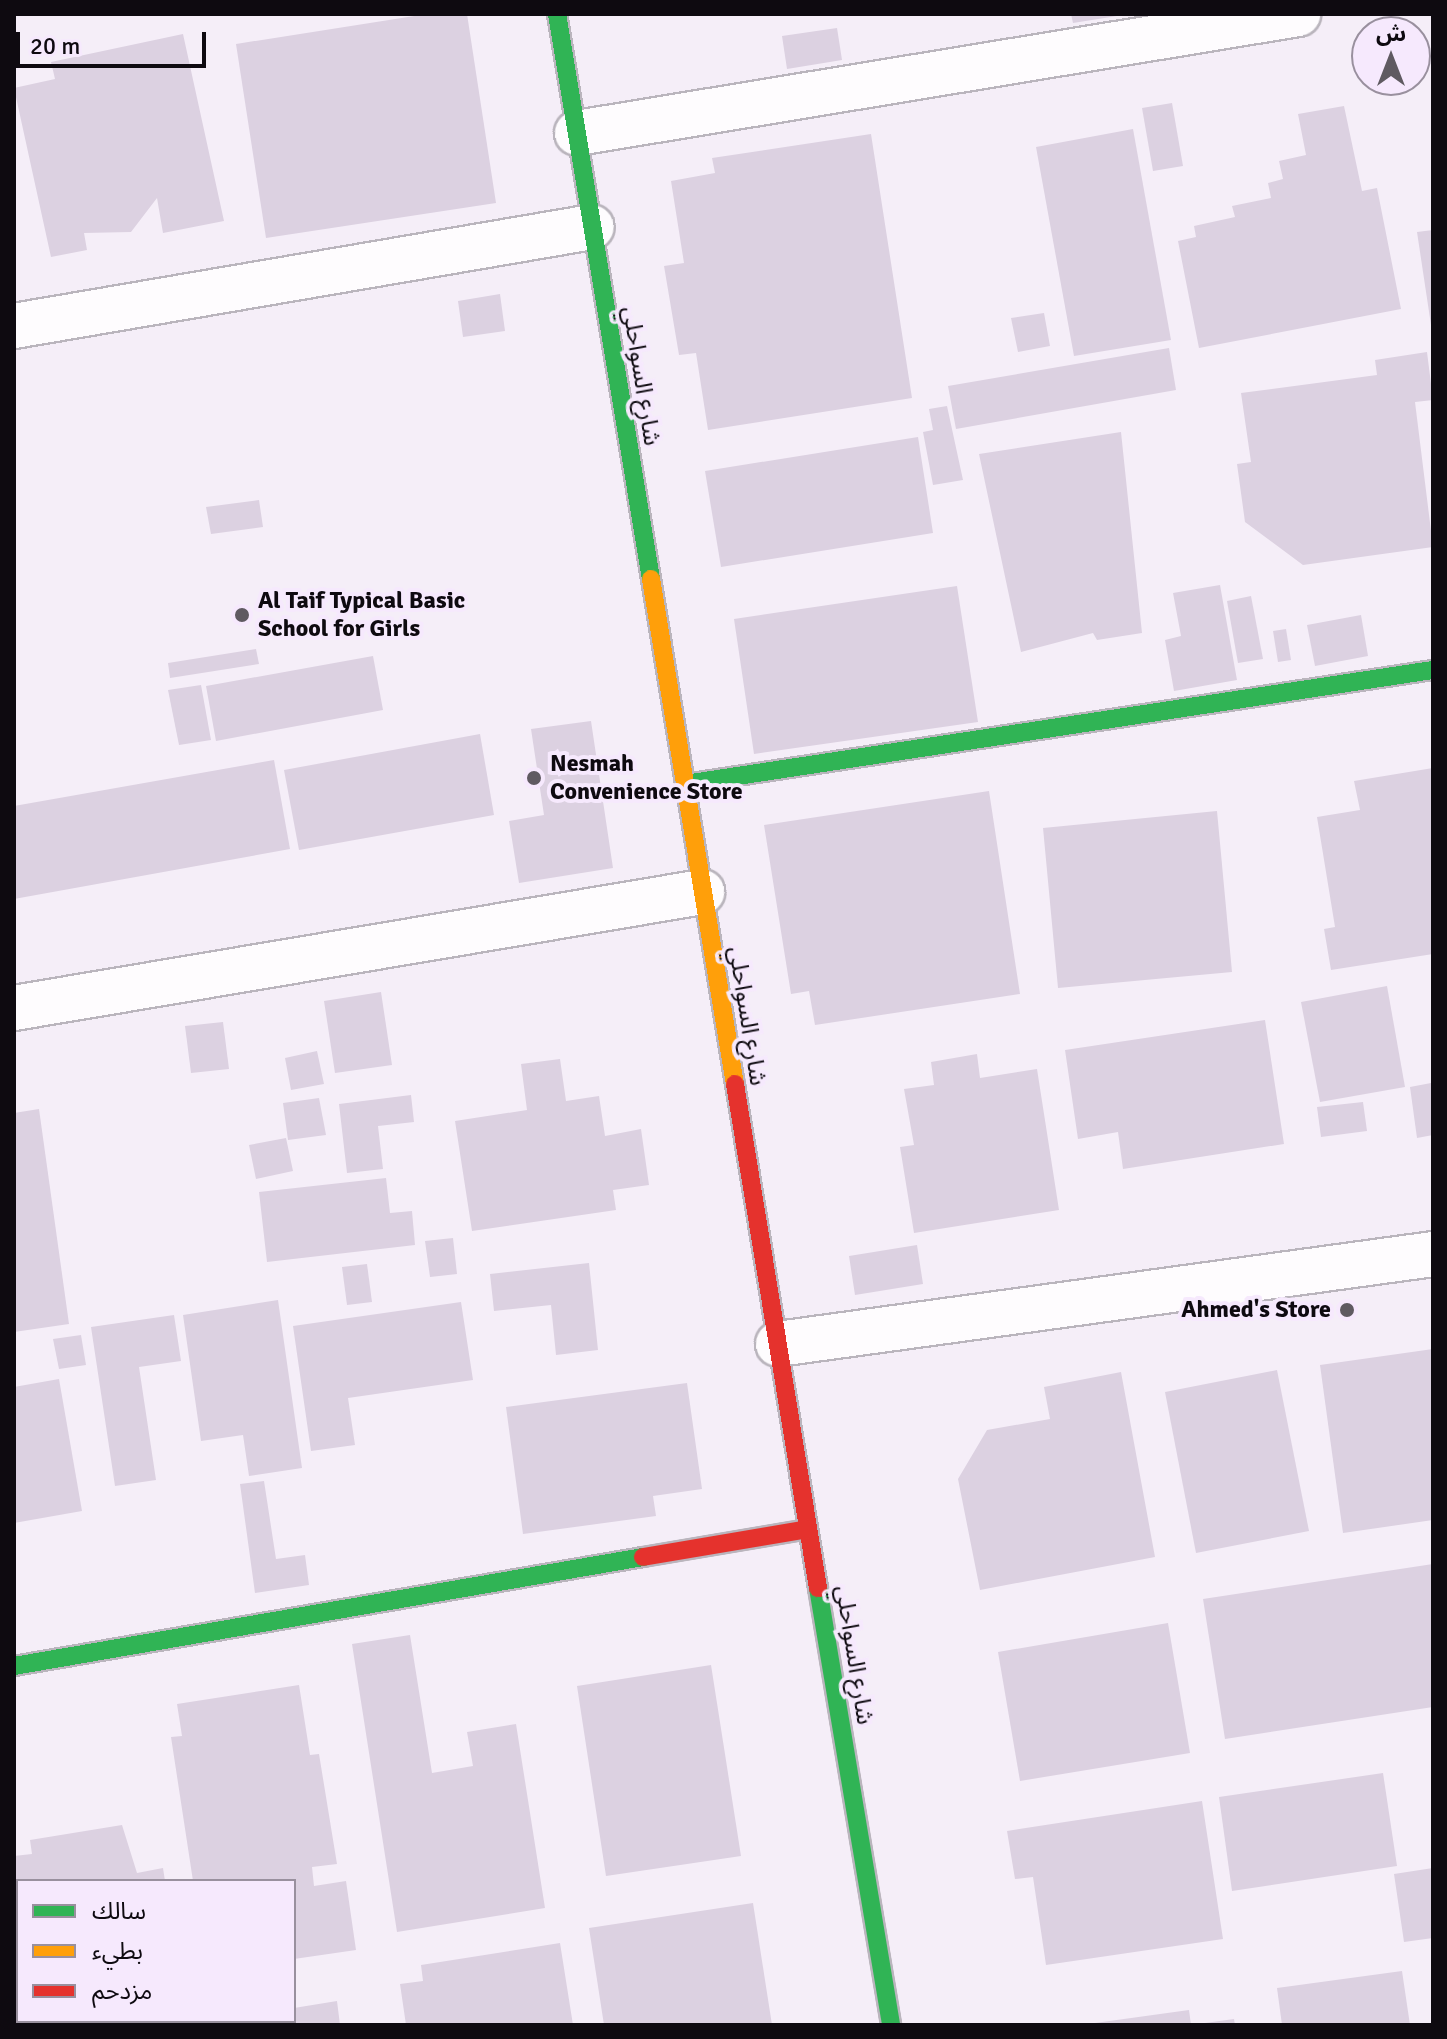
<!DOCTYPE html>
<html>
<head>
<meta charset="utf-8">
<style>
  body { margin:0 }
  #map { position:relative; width:1447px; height:2039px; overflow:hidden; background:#f5eef8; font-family:Signika,"Noto Sans Arabic",sans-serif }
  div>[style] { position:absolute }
  .building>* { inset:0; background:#dcd1e1 }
  .roads { filter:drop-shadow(2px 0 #bab5bd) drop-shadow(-2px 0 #bab5bd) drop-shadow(0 2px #bab5bd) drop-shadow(0 -2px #bab5bd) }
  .street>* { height:44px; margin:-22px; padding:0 22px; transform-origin:22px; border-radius:22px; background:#fefcfe }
  .fast>* { height:18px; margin:-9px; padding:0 9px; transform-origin:9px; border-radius:9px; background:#30b455 }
  .slow>* { height:18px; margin:-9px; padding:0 9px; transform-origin:9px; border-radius:9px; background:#ff9f0a }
  .jam>* { height:18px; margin:-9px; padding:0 9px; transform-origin:9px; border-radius:9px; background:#e5322d }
  .dots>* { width:22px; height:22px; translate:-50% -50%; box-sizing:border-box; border:4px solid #f6e9fd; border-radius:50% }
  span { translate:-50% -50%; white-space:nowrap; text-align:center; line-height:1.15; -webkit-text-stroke:8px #f6e9fd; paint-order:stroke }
  .street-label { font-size:24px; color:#0e0a10 }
  .poi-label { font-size:24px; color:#0e0a10; font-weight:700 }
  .left { translate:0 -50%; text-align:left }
  .right { translate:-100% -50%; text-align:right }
  .frame { position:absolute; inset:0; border:16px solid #0e0a10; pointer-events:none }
  .legend { position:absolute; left:16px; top:1879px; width:280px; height:144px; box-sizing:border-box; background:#f6e9fd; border:2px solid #99909e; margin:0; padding:10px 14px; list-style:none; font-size:24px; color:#0e0a10 }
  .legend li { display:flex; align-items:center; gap:16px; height:40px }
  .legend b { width:40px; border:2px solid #99909e }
  .north { position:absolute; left:1351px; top:16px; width:80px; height:80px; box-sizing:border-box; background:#f6e9fd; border:2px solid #99909e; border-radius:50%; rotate:0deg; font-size:22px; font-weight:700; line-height:32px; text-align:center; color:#0e0a10 }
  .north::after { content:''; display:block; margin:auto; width:28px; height:36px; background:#5f5a61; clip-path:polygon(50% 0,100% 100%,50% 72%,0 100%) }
  .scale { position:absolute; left:16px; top:32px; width:190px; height:36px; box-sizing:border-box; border:4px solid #0e0a10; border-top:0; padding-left:10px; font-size:24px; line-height:28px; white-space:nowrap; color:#0e0a10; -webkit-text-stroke:6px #f6e9fd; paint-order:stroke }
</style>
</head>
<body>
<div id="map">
  <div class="building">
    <i style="clip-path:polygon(427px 14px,467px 14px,496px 203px,266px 238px,236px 44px)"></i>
    <i style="clip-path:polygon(1071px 14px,1116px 14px,1117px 16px,1073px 23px)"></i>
    <i style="clip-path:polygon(837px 28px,842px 60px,787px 69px,782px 36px)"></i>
    <i style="clip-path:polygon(183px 34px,224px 221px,163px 233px,157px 198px,131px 232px,84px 233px,87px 250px,51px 257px,14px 88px,55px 79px,51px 62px)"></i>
    <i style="clip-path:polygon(1172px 103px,1183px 166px,1153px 171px,1142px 108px)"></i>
    <i style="clip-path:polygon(1344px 106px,1362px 191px,1377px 188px,1401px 309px,1199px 348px,1178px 241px,1196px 237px,1194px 226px,1235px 217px,1232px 206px,1271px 198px,1268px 183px,1283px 179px,1279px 161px,1306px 155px,1298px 114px)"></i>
    <i style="clip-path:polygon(1133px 129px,1171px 340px,1074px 356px,1036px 147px)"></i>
    <i style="clip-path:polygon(871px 134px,912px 398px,708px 430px,696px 353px,679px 355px,664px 266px,684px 263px,671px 181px,715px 173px,712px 158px)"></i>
    <i style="clip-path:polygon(1433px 230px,1433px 324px,1431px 325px,1417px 232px)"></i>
    <i style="clip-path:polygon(500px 294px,505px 331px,463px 337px,458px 301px)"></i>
    <i style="clip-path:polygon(1044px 313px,1050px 346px,1018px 352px,1011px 318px)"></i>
    <i style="clip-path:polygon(1169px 348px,1176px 390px,956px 429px,948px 386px)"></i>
    <i style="clip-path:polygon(1427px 352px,1433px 400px,1415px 402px,1433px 547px,1303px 565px,1245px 522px,1237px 464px,1251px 462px,1241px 393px,1377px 375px,1375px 360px)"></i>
    <i style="clip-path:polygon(947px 406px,963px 480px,933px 485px,923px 432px,933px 430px,929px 409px)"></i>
    <i style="clip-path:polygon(1121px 432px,1142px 633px,1097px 640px,1093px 633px,1021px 652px,979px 454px)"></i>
    <i style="clip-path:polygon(918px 437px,933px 533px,721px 567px,705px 471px)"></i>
    <i style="clip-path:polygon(259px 500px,263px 527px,211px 534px,206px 507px)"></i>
    <i style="clip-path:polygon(1220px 585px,1237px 680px,1174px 691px,1165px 640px,1181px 636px,1173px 593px)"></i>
    <i style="clip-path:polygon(957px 586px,978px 722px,754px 754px,734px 619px)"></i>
    <i style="clip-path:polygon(1251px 596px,1263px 659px,1238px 663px,1227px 601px)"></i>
    <i style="clip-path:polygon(1361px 615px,1368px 656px,1315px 666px,1307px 625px)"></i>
    <i style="clip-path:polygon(1286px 629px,1291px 660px,1278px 662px,1273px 631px)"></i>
    <i style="clip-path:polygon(256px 649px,259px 664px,170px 678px,168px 663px)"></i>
    <i style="clip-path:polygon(373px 656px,383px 710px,216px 741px,206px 686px)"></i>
    <i style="clip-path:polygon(201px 685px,211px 740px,179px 745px,168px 690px)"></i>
    <i style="clip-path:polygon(591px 721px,613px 868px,519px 883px,509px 821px,544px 815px,531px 729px)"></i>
    <i style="clip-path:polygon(480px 734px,494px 815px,299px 850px,284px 770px)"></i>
    <i style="clip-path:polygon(274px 760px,290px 849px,14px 899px,14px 806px)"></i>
    <i style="clip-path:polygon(1433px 768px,1433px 954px,1331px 970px,1324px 929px,1335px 927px,1317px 817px,1360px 810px,1354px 781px)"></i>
    <i style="clip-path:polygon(989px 791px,1020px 994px,815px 1025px,809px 991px,791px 994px,764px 825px)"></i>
    <i style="clip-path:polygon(1217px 811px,1232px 972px,1058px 988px,1043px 828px)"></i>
    <i style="clip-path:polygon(1387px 986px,1405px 1087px,1320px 1102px,1301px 1002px)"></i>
    <i style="clip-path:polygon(381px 992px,392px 1065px,335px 1073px,324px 1001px)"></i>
    <i style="clip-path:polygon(1265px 1020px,1284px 1144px,1123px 1169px,1118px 1132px,1078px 1139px,1065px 1050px)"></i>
    <i style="clip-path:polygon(223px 1022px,229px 1069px,191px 1073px,185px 1026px)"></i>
    <i style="clip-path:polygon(317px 1051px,324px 1084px,291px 1090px,285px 1058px)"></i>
    <i style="clip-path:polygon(977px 1054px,980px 1078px,1037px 1069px,1059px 1210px,914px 1233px,900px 1147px,914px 1145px,904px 1089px,934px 1085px,931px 1062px)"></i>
    <i style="clip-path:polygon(560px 1059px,566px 1101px,599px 1096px,605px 1136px,641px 1129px,649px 1185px,613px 1190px,616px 1210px,472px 1231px,455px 1121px,527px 1110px,521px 1064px)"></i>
    <i style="clip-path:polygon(1431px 1083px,1433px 1135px,1417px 1138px,1410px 1087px)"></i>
    <i style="clip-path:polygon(411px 1095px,414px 1122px,378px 1126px,383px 1169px,347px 1173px,339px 1104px)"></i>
    <i style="clip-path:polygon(319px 1098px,326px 1135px,288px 1140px,283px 1103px)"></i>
    <i style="clip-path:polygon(1363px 1102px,1367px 1131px,1321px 1137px,1317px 1107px)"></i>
    <i style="clip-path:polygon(39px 1109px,69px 1324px,14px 1332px,14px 1113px)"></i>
    <i style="clip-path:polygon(286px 1138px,293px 1171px,256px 1179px,249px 1145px)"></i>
    <i style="clip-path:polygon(386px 1178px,390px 1213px,412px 1211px,415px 1245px,267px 1262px,259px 1192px)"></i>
    <i style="clip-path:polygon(453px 1238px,457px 1274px,430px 1277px,425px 1241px)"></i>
    <i style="clip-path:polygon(917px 1245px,923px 1284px,855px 1295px,849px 1256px)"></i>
    <i style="clip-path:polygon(589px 1263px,598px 1350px,556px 1355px,551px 1305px,494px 1311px,490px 1274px)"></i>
    <i style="clip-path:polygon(367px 1264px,372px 1302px,347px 1305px,342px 1267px)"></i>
    <i style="clip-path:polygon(278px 1300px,302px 1468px,249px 1476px,243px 1435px,201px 1441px,183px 1315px)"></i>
    <i style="clip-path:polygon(461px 1302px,473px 1380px,348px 1398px,355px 1445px,311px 1451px,293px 1326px)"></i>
    <i style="clip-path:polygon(174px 1315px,181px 1361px,139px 1367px,156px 1480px,115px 1486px,91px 1327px)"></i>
    <i style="clip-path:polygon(81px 1335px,86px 1365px,59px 1369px,53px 1339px)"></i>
    <i style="clip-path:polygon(1433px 1349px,1433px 1520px,1343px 1533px,1320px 1365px)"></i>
    <i style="clip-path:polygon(1277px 1370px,1309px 1531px,1196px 1553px,1165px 1392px)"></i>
    <i style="clip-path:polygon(1121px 1372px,1155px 1557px,980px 1590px,958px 1479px,987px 1430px,1050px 1419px,1044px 1387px)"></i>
    <i style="clip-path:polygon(59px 1379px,82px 1511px,14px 1523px,14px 1387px)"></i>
    <i style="clip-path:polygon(687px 1383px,702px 1489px,653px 1496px,656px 1516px,523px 1534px,506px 1407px)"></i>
    <i style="clip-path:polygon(264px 1481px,276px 1559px,305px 1555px,309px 1585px,255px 1593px,240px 1484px)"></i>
    <i style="clip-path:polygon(1433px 1564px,1433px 1707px,1225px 1739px,1203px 1599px)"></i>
    <i style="clip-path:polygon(1168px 1623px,1190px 1753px,1020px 1781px,998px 1652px)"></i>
    <i style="clip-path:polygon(410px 1635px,432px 1773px,473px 1766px,467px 1732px,516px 1724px,545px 1908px,397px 1932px,352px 1644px)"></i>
    <i style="clip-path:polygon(711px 1665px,741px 1856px,606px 1876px,577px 1686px)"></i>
    <i style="clip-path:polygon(299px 1685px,310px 1755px,319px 1754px,337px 1864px,312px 1867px,314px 1886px,346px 1881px,356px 1950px,294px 1959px,294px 1881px,193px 1881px,171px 1737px,182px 1736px,177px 1704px)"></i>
    <i style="clip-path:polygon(1383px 1773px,1397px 1866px,1232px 1891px,1219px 1797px)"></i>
    <i style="clip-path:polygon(1202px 1801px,1223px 1939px,1046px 1965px,1033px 1877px,1015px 1879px,1007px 1831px)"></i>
    <i style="clip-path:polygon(122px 1825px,137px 1873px,163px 1868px,165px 1881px,18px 1881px,14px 1948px,14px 1856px,32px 1854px,30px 1840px)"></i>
    <i style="clip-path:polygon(1433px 1868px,1433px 1938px,1404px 1942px,1394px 1874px)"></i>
    <i style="clip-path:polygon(753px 1903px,772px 2025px,604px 2025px,589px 1928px)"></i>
    <i style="clip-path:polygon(560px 1943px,573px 2025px,406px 2025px,400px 1984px,423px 1981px,421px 1965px)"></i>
    <i style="clip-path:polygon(1402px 1971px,1410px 2025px,1282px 2025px,1277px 1988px)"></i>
    <i style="clip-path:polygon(337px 2001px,340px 2025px,198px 2025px,294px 2021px,294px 2008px)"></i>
    <i style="clip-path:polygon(1189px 2010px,1191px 2025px,1095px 2025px,1095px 2023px)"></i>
    <i style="clip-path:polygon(1234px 2019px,1235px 2025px,1206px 2025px,1205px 2023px)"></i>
    <i style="clip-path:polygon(93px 2021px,148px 2021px,149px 2025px,94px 2025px)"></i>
  </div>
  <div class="roads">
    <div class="street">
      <i style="left:577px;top:133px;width:731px;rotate:-9.37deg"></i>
      <i style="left:14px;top:326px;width:586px;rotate:-9.72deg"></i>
      <i style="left:14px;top:1008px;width:698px;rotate:-9.57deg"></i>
      <i style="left:778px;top:1344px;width:661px;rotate:-7.82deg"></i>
    </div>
    <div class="fast">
      <i style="left:557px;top:14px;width:573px;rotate:80.55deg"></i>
      <i style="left:685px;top:784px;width:757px;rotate:-8.67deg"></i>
      <i style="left:818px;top:1588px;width:443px;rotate:80.5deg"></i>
      <i style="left:14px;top:1666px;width:638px;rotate:-9.83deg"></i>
    </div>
    <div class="slow">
      <i style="left:651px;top:579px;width:512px;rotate:80.56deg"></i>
    </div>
    <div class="jam">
      <i style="left:735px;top:1084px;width:511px;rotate:80.65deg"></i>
      <i style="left:643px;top:1557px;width:167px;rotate:-9.6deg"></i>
    </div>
  </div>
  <div class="dots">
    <i style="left:242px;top:615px;background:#5f5a61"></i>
    <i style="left:534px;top:778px;background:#5f5a61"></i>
    <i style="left:1347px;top:1310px;background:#5f5a61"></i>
  </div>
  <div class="street-label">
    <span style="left:641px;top:376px;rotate:81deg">شارع السواحلي</span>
    <span style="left:747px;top:1016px;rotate:81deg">شارع السواحلي</span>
    <span style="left:854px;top:1655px;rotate:81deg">شارع السواحلي</span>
  </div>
  <div class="poi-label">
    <span class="left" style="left:258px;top:615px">Al Taif Typical Basic<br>School for Girls</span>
    <span class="left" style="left:550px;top:778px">Nesmah<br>Convenience Store</span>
    <span class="right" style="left:1331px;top:1310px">Ahmed's Store</span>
  </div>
  <div class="frame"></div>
  <ul class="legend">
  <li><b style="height:10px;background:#30b455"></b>سالك</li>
  <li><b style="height:10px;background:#ff9f0a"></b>بطيء</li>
  <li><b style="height:10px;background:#e5322d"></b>مزدحم</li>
  </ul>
  <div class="north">ش</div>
  <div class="scale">20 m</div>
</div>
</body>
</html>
